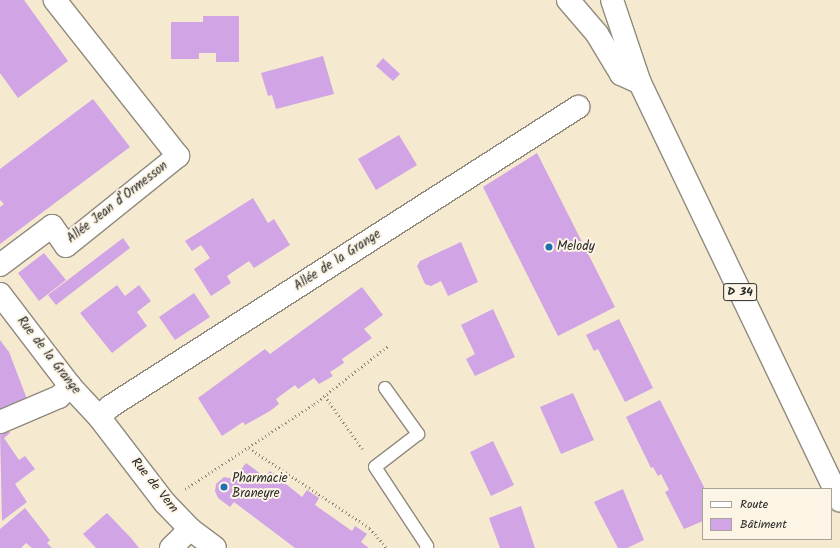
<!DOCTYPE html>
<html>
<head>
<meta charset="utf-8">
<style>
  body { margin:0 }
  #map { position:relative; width:840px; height:548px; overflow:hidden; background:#f5e9d0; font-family:Kalam,sans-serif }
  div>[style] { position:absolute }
  .building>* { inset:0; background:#d1a4e6 }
  .path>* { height:2.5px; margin-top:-1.25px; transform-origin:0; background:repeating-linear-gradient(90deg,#908a7e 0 1px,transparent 0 4px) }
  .roads { filter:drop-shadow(1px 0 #908a7e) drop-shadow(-1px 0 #908a7e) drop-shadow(0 1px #908a7e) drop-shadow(0 -1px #908a7e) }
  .service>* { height:12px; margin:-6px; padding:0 6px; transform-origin:6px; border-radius:6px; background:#fff }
  .minor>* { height:22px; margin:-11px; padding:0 11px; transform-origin:11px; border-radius:11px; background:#fff }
  .primary>* { height:22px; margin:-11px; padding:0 11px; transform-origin:11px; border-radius:11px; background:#fff }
  .dots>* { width:11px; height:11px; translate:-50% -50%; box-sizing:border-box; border:2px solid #fcf5e5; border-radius:50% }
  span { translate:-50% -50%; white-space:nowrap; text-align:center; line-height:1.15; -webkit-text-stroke:4px #fcf5e5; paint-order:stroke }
  .shield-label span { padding:1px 3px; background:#fcf5e5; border:1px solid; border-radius:3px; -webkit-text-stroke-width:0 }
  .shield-label { font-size:12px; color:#2b2b2b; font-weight:700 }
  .street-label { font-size:13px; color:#2b2b2b }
  .poi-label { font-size:13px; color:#2b2b2b }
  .left { translate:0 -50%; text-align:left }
  .legend { position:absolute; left:702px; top:488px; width:130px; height:52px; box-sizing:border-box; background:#fcf5e5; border:1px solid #a8a49b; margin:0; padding:5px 7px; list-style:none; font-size:12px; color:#2b2b2b }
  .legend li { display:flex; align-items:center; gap:8px; height:20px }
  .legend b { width:20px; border:1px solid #a8a49b }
</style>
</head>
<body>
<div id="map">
  <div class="building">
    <i style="clip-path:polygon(0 0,24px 0,68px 61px,18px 98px,0 73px)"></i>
    <i style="clip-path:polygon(203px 16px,239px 16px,239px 62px,216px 62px,216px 53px,199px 53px,199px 59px,171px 59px,171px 22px,203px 22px)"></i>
    <i style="clip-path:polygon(323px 56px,334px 94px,276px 109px,272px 95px,268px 96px,261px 73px)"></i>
    <i style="clip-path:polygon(383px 58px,400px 74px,393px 81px,376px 66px)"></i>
    <i style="clip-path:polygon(93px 99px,130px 147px,0 244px,0 207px,4px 204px,0 200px,0 169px)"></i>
    <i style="clip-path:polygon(399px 135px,417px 165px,376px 190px,358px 159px)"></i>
    <i style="clip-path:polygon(537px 153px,615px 307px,558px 336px,483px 187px)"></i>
    <i style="clip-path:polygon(253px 198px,268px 223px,274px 219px,290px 245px,254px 268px,249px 261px,227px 276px,231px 283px,211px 296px,194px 269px,210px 258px,201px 245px,192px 251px,185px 241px)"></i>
    <i style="clip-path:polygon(123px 238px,130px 248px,56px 305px,48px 295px)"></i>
    <i style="clip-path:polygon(461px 242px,478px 282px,448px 296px,441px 281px,431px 286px,425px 284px,417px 266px,420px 261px)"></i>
    <i style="clip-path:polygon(44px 253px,66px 280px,39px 301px,18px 273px)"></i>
    <i style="clip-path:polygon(117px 285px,125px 296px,139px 285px,151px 301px,137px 312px,147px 326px,112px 353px,80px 313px)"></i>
    <i style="clip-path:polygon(362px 287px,383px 315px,364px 329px,372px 338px,342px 359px,344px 363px,330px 372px,333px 376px,319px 384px,314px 378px,298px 389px,295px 385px,276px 399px,279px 404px,270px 411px,245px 425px,243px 422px,222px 436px,198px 398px,265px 349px,270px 354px)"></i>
    <i style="clip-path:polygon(194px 293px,210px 317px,175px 340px,159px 317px)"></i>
    <i style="clip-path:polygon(493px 309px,515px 357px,475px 376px,466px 359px,475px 354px,461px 325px)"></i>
    <i style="clip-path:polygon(619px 319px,653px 388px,625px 402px,598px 349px,594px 351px,586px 335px)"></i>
    <i style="clip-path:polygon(0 340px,9px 352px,27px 399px,0 410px)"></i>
    <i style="clip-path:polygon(573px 393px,594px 440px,561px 454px,540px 407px)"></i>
    <i style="clip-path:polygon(660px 400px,705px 489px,703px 489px,703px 521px,684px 529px,665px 492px,669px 490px,661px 474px,658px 476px,653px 467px,651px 468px,626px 417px)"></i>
    <i style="clip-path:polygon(6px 427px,10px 433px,4px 438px,19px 460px,25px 456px,35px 469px,15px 484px,27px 502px,2px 521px,0 431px)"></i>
    <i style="clip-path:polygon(493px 441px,514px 485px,491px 496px,470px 452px)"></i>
    <i style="clip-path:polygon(246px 463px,265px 477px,270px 471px,302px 497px,307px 490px,319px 498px,315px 505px,352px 531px,355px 526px,367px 534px,361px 542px,369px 548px,295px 548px,234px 502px,230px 507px,218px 498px,215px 491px,216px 484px,224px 477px,234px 479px)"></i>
    <i style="clip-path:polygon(623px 489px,644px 540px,627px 548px,618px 548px,594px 502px)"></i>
    <i style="clip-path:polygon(521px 506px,535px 548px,500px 548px,489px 518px)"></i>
    <i style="clip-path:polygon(25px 508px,50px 540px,47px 543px,52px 548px,32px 548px,26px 543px,21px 548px,0 548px,0 529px)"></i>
    <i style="clip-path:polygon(107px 513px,131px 538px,139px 548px,96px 548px,83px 534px)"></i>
  </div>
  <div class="path">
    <i style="left:325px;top:396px;width:67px;rotate:54.7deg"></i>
    <i style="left:249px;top:448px;width:145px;rotate:33.5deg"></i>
    <i style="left:370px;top:528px;width:26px;rotate:50deg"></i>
    <i style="left:185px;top:489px;width:154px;rotate:-33.4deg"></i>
    <i style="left:314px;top:404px;width:95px;rotate:-38.2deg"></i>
  </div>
  <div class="roads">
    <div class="service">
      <i style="left:385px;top:388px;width:57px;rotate:54.3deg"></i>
      <i style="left:418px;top:434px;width:54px;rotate:142.5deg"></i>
      <i style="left:375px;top:467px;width:95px;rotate:56.6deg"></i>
      <i style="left:427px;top:546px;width:2px;rotate:117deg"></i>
    </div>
    <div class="minor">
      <i style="left:0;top:265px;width:65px;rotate:-36.9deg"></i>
      <i style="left:52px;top:226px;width:24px;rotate:55deg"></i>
      <i style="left:66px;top:246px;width:144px;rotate:-38.8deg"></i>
      <i style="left:178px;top:156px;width:199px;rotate:-128.3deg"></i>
      <i style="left:0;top:294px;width:116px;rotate:52.7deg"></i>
      <i style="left:70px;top:386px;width:42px;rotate:46.9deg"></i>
      <i style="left:99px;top:417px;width:108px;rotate:52.5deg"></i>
      <i style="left:165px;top:503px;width:36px;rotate:46deg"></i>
      <i style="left:190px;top:529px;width:31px;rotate:37deg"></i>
      <i style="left:99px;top:417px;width:16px;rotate:-43deg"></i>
      <i style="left:111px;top:406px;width:555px;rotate:-32.63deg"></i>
      <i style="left:0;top:422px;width:64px;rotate:-23deg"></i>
      <i style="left:59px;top:397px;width:16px;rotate:-45deg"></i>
      <i style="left:171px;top:548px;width:27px;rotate:-45deg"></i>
    </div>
    <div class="primary">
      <i style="left:568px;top:0;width:45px;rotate:49.5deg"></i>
      <i style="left:597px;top:34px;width:47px;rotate:59deg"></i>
      <i style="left:621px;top:74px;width:21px;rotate:25deg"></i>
      <i style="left:612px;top:0;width:88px;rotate:71.4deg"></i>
      <i style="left:640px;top:83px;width:463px;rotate:64.4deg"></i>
    </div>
  </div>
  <div class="dots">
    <i style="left:549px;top:247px;background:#1f6fb2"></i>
    <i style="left:224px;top:487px;background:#1f6fb2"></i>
  </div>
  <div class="shield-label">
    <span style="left:740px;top:292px">D 34</span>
  </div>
  <div class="street-label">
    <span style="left:118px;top:203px;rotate:-38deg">Allée Jean d’Ormesson</span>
    <span style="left:338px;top:261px;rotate:-33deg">Allée de la Grange</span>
    <span style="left:48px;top:356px;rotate:52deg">Rue de la Grange</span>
    <span style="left:154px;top:486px;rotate:51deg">Rue de Vern</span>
  </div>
  <div class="poi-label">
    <span class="left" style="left:557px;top:247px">Melody</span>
    <span class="left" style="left:232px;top:487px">Pharmacie<br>Braneyre</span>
  </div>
  <ul class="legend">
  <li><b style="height:5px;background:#fff"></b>Route</li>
  <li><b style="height:11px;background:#d1a4e6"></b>Bâtiment</li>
  </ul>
</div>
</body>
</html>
